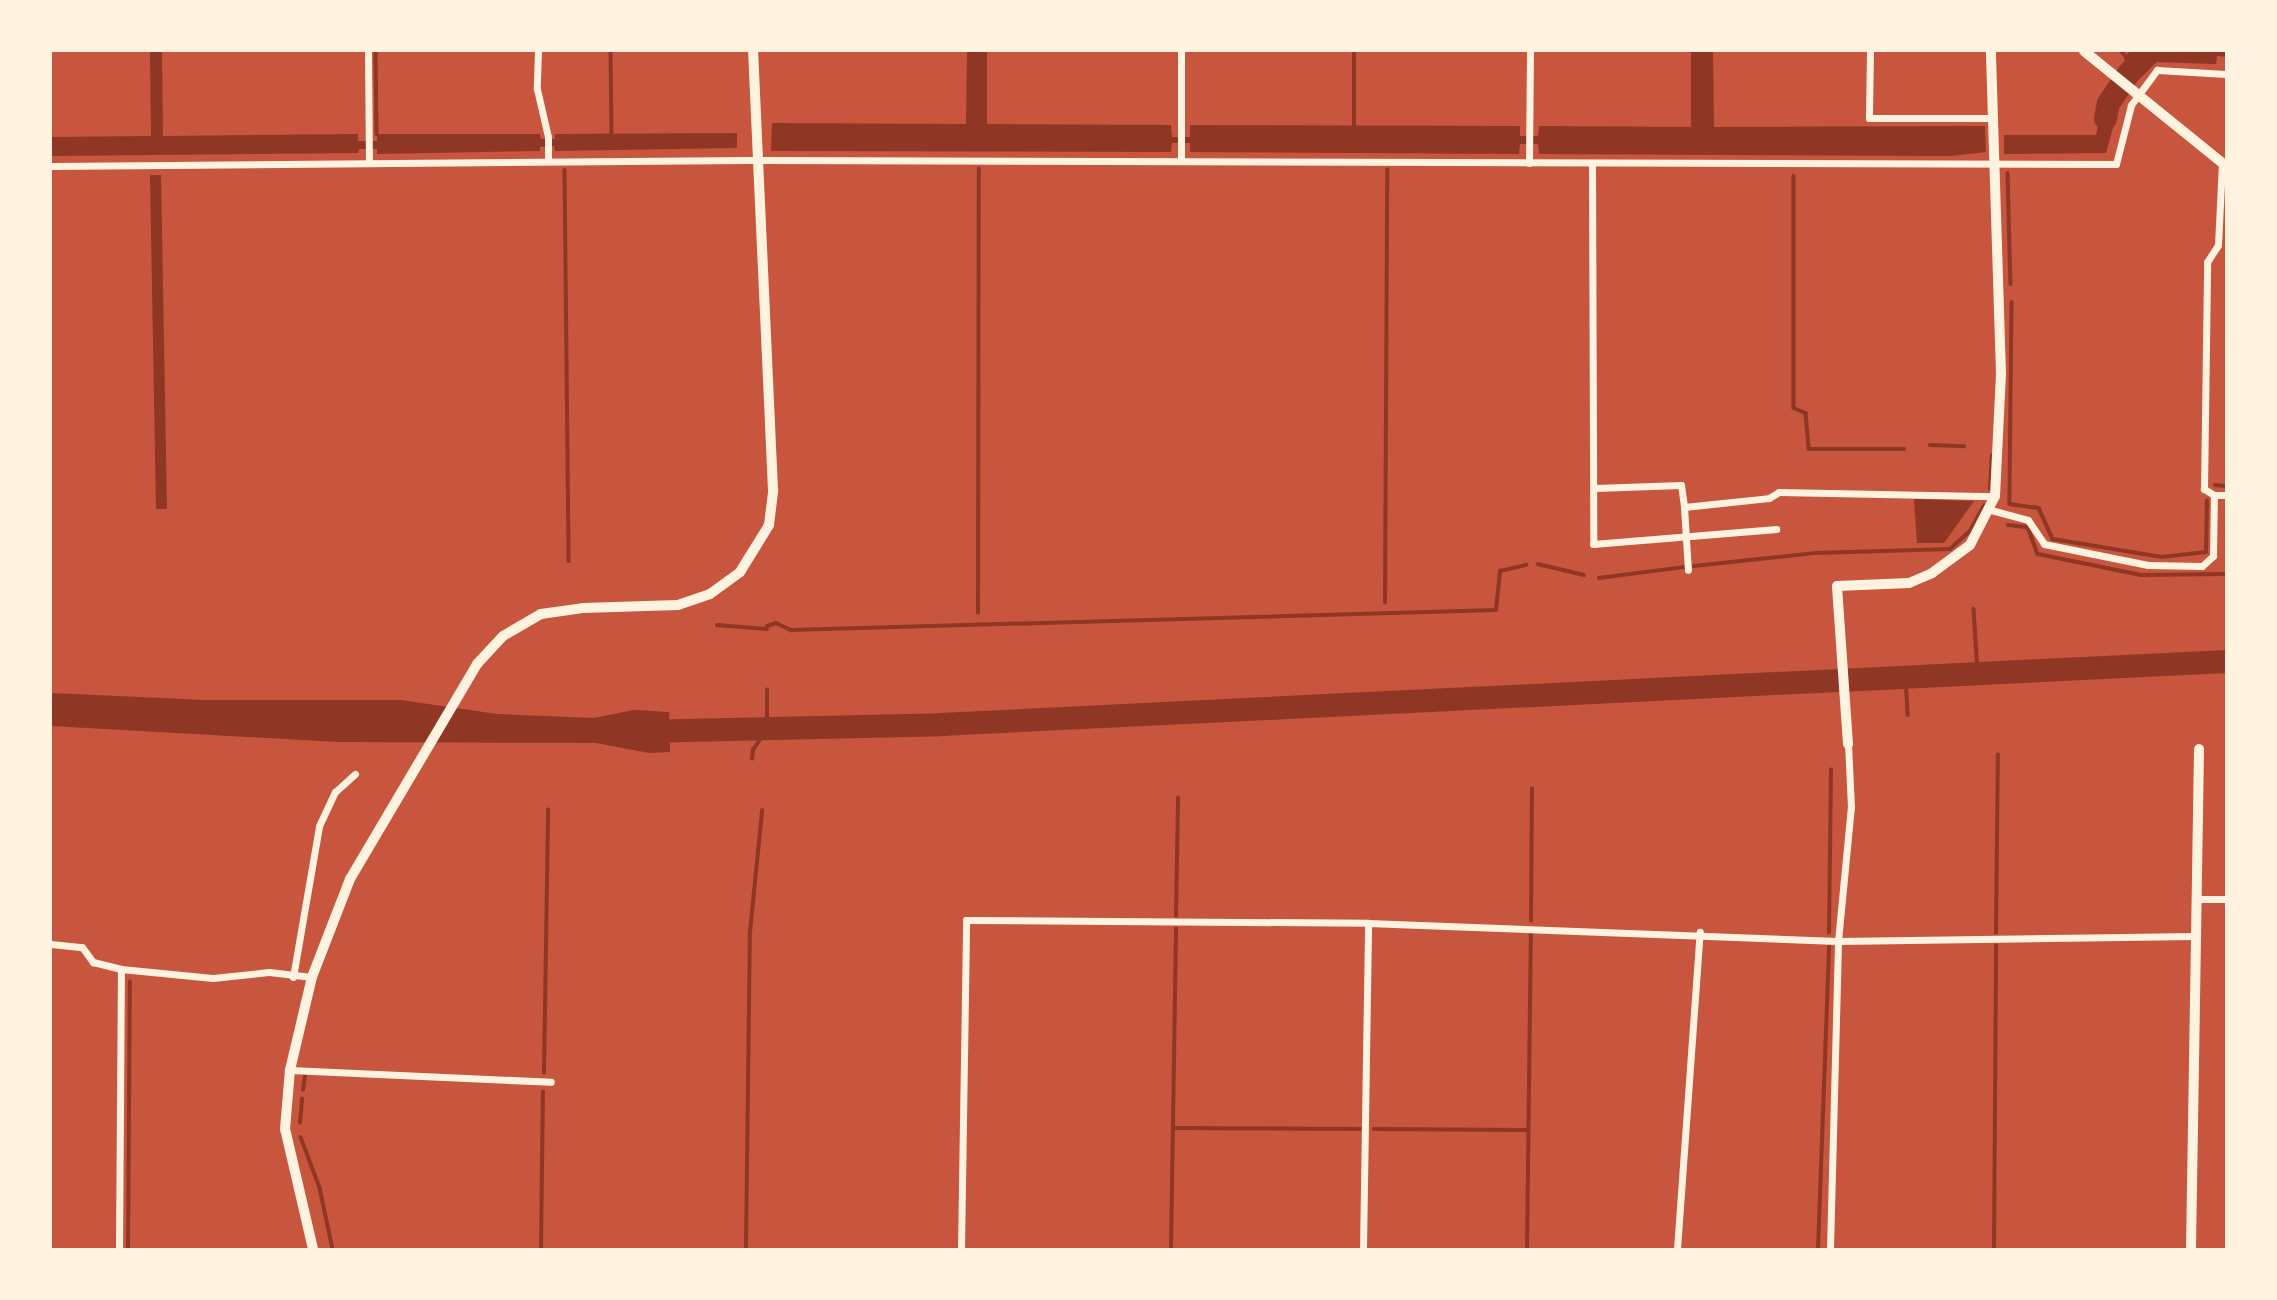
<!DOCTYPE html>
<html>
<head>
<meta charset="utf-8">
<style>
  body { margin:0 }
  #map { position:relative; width:2277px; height:1300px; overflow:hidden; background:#c8553d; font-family:"PT Sans Narrow",sans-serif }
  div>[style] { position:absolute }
  .water>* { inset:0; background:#8f3625 }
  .stream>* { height:3.5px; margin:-1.75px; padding:0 1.75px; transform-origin:1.75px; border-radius:1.75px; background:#8f3625 }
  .river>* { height:23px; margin:-11.5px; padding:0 11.5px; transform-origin:11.5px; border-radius:11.5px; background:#8f3625 }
  .minor>* { height:7px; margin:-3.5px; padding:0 3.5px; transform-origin:3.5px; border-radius:3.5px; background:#fff3e0 }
  .secondary>* { height:10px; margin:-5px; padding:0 5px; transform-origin:5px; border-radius:5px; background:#fff3e0 }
  .trunk>* { height:10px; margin:-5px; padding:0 5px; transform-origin:5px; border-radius:5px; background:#fff3e0 }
  span { translate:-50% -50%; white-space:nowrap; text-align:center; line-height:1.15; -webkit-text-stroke:5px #fff3e0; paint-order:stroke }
  .frame { position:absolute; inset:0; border:52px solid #fff3e0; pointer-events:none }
</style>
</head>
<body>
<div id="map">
  <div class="water">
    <i style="clip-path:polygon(150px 51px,162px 51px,163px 136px,358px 134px,358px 141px,377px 141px,377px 134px,540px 134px,541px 139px,555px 139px,555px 134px,737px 133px,737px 148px,555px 151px,554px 146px,540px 147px,540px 151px,377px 154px,377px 149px,359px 149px,358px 153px,51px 156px,51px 137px,151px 136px)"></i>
    <i style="clip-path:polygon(967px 51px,987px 51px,987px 124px,1171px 125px,1172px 137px,1190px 137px,1190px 125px,1520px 126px,1520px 136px,1538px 136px,1539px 126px,1691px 127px,1691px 51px,1713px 51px,1714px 127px,1985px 126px,1986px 152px,1951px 156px,1539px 154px,1538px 144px,1520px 144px,1519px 154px,1190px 152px,1190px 143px,1172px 143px,1171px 152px,771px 151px,772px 123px,966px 124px)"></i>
    <i style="clip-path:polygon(2130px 51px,2226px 51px,2226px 57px,2217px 56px,2216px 64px,2155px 62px,2140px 78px,2128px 73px,2124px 58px)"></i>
    <i style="clip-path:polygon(2106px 85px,2116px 89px,2121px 99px,2106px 153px,2004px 154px,2004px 135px,2096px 135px)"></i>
    <i style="clip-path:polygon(150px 175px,161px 175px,167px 509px,156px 509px)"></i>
    <i style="clip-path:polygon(1914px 499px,1974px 501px,1944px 543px,1917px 543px)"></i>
    <i style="clip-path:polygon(51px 693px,205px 700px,401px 700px,497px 714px,593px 718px,634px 710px,669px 712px,670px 752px,649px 753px,596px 743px,338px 742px,51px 726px)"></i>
  </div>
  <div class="stream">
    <i style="left:376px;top:51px;width:83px;rotate:89.3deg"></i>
    <i style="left:611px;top:51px;width:85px;rotate:89.3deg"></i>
    <i style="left:2121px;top:51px;width:7px;rotate:45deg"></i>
    <i style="left:1354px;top:125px;width:74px;rotate:-90deg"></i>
    <i style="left:565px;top:170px;width:391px;rotate:89.4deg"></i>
    <i style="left:2008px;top:173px;width:111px;rotate:88.5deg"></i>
    <i style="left:1794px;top:176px;width:232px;rotate:90deg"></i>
    <i style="left:1794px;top:408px;width:13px;rotate:23deg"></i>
    <i style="left:1806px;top:413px;width:36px;rotate:85deg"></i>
    <i style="left:1809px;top:449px;width:95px"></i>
    <i style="left:2012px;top:302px;width:202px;rotate:90.6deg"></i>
    <i style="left:2010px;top:504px;width:29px;rotate:8deg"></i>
    <i style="left:2039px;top:508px;width:34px;rotate:66deg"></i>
    <i style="left:2053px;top:539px;width:110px;rotate:9.4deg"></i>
    <i style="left:2162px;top:557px;width:44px;rotate:-6.5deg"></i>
    <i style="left:2206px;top:552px;width:51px;rotate:-88.9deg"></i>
    <i style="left:1930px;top:445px;width:34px;rotate:2deg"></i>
    <i style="left:2215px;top:485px;width:11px;rotate:5deg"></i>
    <i style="left:1990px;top:489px;width:33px;rotate:-87deg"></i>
    <i style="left:2008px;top:525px;width:20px;rotate:6deg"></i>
    <i style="left:2028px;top:527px;width:29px;rotate:70deg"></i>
    <i style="left:2038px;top:554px;width:105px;rotate:11.5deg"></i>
    <i style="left:2141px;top:575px;width:85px;rotate:-0.7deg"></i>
    <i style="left:1538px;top:564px;width:47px;rotate:13.4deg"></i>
    <i style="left:1694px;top:566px;width:123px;rotate:-6.1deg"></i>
    <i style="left:1816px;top:553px;width:134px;rotate:-1.7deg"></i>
    <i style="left:1950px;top:549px;width:27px;rotate:-42deg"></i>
    <i style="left:1970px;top:531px;width:29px;rotate:-61deg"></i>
    <i style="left:1599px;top:578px;width:87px;rotate:-7.3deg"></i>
    <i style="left:1385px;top:603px;width:433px;rotate:-89.7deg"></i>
    <i style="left:1974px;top:609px;width:64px;rotate:86.4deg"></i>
    <i style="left:978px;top:613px;width:444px;rotate:-89.9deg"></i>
    <i style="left:717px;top:625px;width:50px;rotate:4.6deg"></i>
    <i style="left:767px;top:626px;width:9px;rotate:-18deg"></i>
    <i style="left:776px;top:623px;width:17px;rotate:25deg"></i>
    <i style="left:791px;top:630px;width:705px;rotate:-1.62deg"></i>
    <i style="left:1496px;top:610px;width:39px;rotate:-84deg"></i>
    <i style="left:1500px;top:571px;width:27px;rotate:-13deg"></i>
    <i style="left:1906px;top:676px;width:39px;rotate:87deg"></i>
    <i style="left:752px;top:759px;width:9px;rotate:-84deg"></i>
    <i style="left:753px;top:750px;width:25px;rotate:-56deg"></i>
    <i style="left:767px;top:729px;width:39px;rotate:-90deg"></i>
    <i style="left:1176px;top:916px;width:118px;rotate:-89deg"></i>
    <i style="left:1531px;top:921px;width:132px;rotate:-89.6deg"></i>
    <i style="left:1829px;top:933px;width:163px;rotate:-89.3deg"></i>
    <i style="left:1996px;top:933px;width:178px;rotate:-89.4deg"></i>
    <i style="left:544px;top:1073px;width:263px;rotate:-89.1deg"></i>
    <i style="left:303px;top:1090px;width:14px;rotate:-82deg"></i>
    <i style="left:300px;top:1123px;width:24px;rotate:-85deg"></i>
    <i style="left:1173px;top:1128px;width:187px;rotate:0.3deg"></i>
    <i style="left:1374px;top:1129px;width:154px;rotate:0.4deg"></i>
    <i style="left:301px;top:1137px;width:54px;rotate:69.6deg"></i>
    <i style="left:320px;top:1188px;width:62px;rotate:78deg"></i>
    <i style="left:128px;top:1249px;width:267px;rotate:-89.6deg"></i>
    <i style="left:541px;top:1249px;width:157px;rotate:-89.3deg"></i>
    <i style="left:746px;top:1249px;width:317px;rotate:-89.3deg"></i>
    <i style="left:750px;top:932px;width:122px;rotate:-84.3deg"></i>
    <i style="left:1171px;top:1249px;width:320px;rotate:-89.1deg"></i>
    <i style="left:1527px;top:1249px;width:316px;rotate:-89.3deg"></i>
    <i style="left:1818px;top:1249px;width:302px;rotate:-87.9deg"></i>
    <i style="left:1994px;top:1249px;width:303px;rotate:-89.6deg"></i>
  </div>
  <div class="river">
    <i style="left:2105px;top:118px;width:15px;rotate:-79deg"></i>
    <i style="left:2108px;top:103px;width:36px;rotate:-56deg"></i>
    <i style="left:2128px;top:73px;width:30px;rotate:-44deg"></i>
    <i style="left:639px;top:731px;width:302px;rotate:-1.3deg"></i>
    <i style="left:941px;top:724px;width:1287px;rotate:-2.81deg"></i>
  </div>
  <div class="minor">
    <i style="left:368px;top:51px;width:112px;rotate:89.5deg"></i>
    <i style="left:538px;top:51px;width:38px;rotate:92deg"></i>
    <i style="left:537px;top:89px;width:49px;rotate:77.1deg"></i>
    <i style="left:548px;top:137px;width:24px;rotate:90deg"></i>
    <i style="left:1870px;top:51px;width:67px;rotate:90.9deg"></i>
    <i style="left:1869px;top:118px;width:124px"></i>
    <i style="left:1181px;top:160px;width:109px;rotate:-90deg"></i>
    <i style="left:1529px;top:163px;width:112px;rotate:-89.5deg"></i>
    <i style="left:1592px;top:163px;width:381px;rotate:89.8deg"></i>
    <i style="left:1593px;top:544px;width:184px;rotate:-4.7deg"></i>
    <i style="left:51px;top:166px;width:696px;rotate:-0.49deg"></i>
    <i style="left:747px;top:160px;width:1369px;rotate:0.17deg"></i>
    <i style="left:2116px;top:164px;width:61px;rotate:-75.7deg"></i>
    <i style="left:2131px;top:105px;width:44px;rotate:-53.4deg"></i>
    <i style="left:2157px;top:70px;width:69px;rotate:3.3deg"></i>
    <i style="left:1595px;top:488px;width:86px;rotate:-2deg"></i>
    <i style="left:1681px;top:485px;width:22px;rotate:82deg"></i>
    <i style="left:1684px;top:507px;width:85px;rotate:-6deg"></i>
    <i style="left:1769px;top:498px;width:12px;rotate:-31deg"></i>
    <i style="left:1779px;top:492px;width:216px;rotate:1.1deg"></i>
    <i style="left:2214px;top:495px;width:12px"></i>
    <i style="left:1684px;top:507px;width:63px;rotate:86.4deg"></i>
    <i style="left:1991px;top:510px;width:38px;rotate:15deg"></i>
    <i style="left:2028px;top:520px;width:29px;rotate:56deg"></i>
    <i style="left:2044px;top:544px;width:106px;rotate:11.4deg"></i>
    <i style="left:2148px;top:565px;width:54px;rotate:1.1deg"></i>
    <i style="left:2202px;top:566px;width:15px;rotate:-42deg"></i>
    <i style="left:2213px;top:556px;width:61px;rotate:-89.1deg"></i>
    <i style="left:2214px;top:495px;width:12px;rotate:-149deg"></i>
    <i style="left:2204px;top:489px;width:227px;rotate:-89.2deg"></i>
    <i style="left:2207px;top:262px;width:20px;rotate:-57deg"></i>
    <i style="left:2218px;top:245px;width:81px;rotate:-87.2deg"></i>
    <i style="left:2196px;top:899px;width:30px"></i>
    <i style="left:51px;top:944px;width:31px;rotate:6deg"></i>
    <i style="left:82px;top:947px;width:19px;rotate:54deg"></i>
    <i style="left:93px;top:962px;width:29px;rotate:14deg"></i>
    <i style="left:121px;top:969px;width:92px;rotate:5.6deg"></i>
    <i style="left:213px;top:978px;width:56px;rotate:-6.1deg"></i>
    <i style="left:269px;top:972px;width:43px;rotate:6.6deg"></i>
    <i style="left:293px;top:977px;width:153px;rotate:-80.2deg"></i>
    <i style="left:319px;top:826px;width:38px;rotate:-65deg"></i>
    <i style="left:335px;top:792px;width:27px;rotate:-42deg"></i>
    <i style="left:290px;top:1070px;width:261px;rotate:2.6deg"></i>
    <i style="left:119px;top:1249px;width:280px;rotate:-89.6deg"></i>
    <i style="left:961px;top:1249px;width:329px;rotate:-89.1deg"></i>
    <i style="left:966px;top:920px;width:402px;rotate:0.4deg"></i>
    <i style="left:1368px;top:923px;width:470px;rotate:2.2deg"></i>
    <i style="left:1838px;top:941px;width:357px;rotate:-0.8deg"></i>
    <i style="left:1363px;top:1249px;width:326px;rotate:-89.1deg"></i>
    <i style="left:1677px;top:1249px;width:318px;rotate:-85.9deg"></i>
    <i style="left:1830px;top:1249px;width:308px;rotate:-88.5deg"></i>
    <i style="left:1838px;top:941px;width:135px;rotate:-84.5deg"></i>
    <i style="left:1851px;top:807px;width:63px;rotate:-92.7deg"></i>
  </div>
  <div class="secondary">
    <i style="left:1848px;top:744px;width:158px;rotate:-94deg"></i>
    <i style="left:1837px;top:586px;width:72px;rotate:-2.4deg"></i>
    <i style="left:1909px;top:583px;width:25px;rotate:-23deg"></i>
    <i style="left:1932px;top:573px;width:47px;rotate:-36.4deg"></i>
    <i style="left:1970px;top:545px;width:55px;rotate:-63deg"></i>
    <i style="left:1995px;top:496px;width:122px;rotate:-87.2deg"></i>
    <i style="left:2001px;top:374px;width:323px;rotate:-91.8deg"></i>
    <i style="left:313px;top:1249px;width:123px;rotate:-103.1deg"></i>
    <i style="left:285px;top:1129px;width:59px;rotate:-85.2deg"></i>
    <i style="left:290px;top:1070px;width:96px;rotate:-76.7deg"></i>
    <i style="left:312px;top:977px;width:105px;rotate:-68.8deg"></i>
    <i style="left:350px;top:879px;width:250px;rotate:-59.4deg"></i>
    <i style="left:477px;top:664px;width:38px;rotate:-47deg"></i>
    <i style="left:503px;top:636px;width:44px;rotate:-30.1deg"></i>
    <i style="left:541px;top:614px;width:42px;rotate:-8.1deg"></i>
    <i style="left:583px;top:608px;width:95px;rotate:-1.8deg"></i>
    <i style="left:678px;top:605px;width:34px;rotate:-19deg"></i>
    <i style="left:710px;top:594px;width:37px;rotate:-36deg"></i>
    <i style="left:740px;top:572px;width:55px;rotate:-58.3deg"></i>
    <i style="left:769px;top:525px;width:35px;rotate:-83deg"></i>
    <i style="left:773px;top:490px;width:439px;rotate:-92.6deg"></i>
    <i style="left:2191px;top:1249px;width:500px;rotate:-89.08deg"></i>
  </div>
  <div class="trunk">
    <i style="left:2084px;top:51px;width:183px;rotate:39deg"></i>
  </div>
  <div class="frame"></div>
</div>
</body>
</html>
